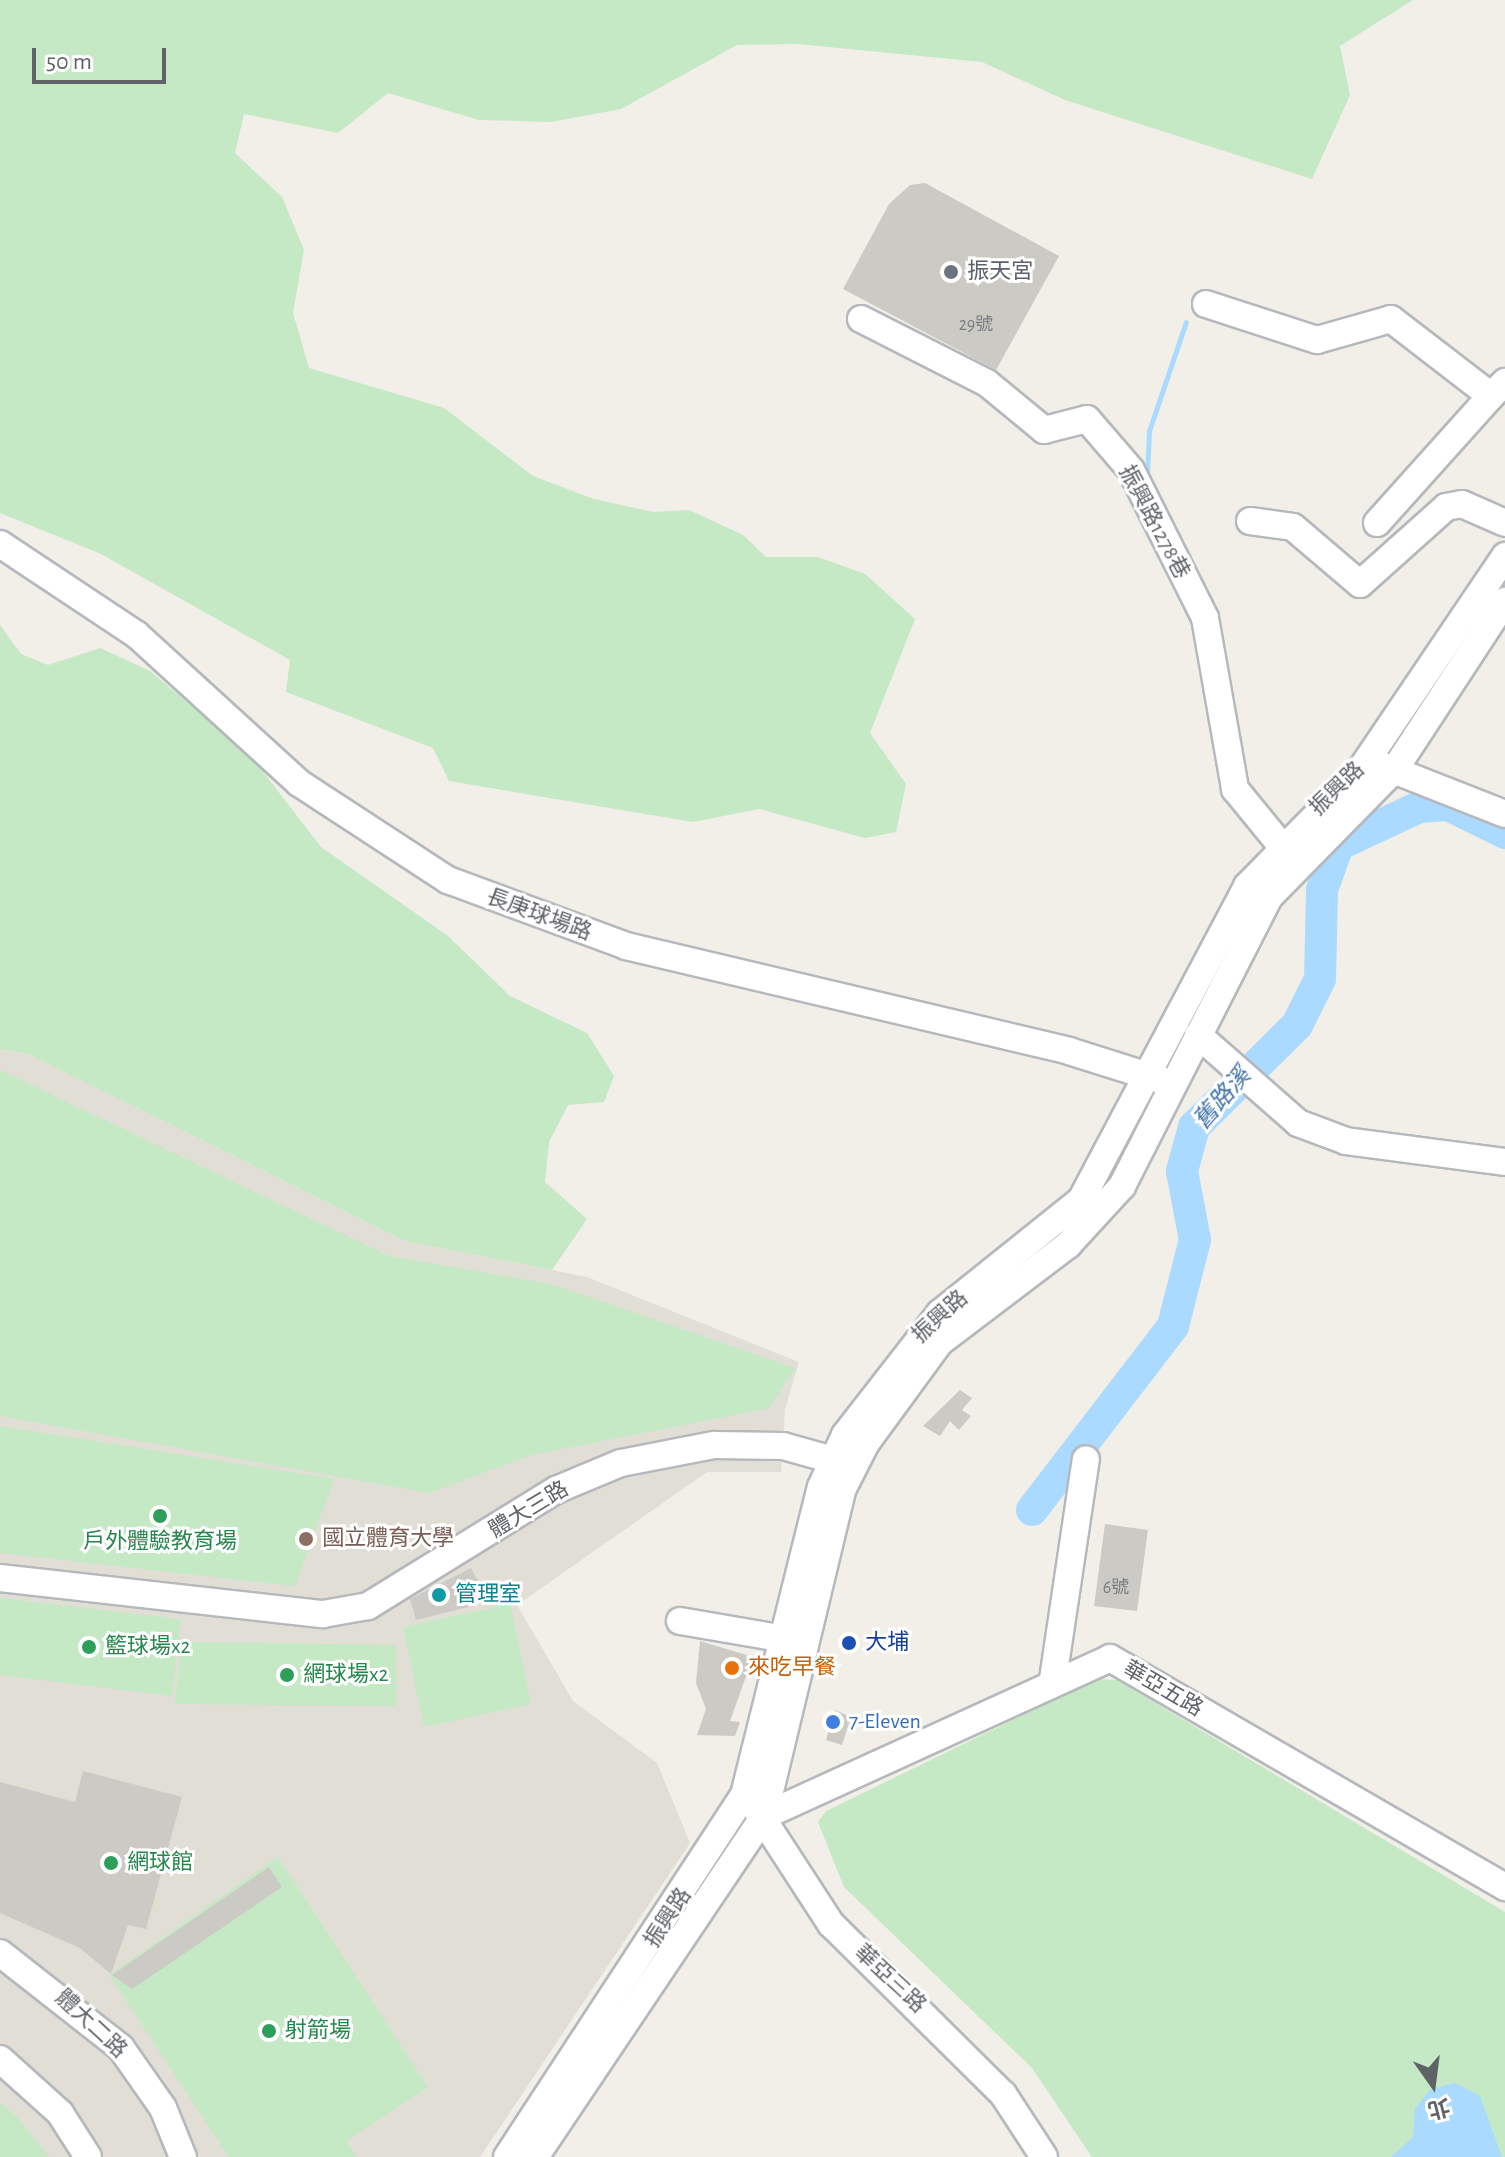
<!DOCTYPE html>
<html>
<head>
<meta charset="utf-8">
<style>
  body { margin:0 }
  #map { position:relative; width:1505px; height:2157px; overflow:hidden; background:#f1efe8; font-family:"Alegreya Sans","Noto Sans TC",sans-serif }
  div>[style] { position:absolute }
  .education>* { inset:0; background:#e1ded6 }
  .green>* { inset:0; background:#c5e8c5 }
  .water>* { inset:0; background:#aadaff }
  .stream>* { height:5px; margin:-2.5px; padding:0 2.5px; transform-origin:2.5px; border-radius:2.5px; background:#aadaff }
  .river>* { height:32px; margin:-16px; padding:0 16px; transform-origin:16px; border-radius:16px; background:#aadaff }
  .building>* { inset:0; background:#cccac5 }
  .roads { filter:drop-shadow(2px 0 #b5b8bc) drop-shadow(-2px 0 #b5b8bc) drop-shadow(0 2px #b5b8bc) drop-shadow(0 -2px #b5b8bc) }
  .minor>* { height:26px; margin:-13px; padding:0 13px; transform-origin:13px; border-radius:13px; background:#fff }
  .dots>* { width:22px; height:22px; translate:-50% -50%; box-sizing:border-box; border:4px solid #fff; border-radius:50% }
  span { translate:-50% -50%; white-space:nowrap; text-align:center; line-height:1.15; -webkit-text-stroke:6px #fff; paint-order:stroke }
  .number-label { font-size:18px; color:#7a7d7f }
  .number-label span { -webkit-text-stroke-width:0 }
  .worship-label { font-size:22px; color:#5b616d }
  .left { translate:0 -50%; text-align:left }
  .street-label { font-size:22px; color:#5f6368 }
  .education-label { font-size:22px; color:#785e54 }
  .leisure-label { font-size:22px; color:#27864d }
  .culture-label { font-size:22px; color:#0d838f }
  .transit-label { font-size:22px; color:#164399 }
  .food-label { font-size:22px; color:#c56008 }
  .shop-label { font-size:22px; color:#366cbe }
  .water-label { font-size:24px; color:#4174aa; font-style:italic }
  .north { position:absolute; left:1393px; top:2045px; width:80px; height:80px; -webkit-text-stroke:6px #fff; paint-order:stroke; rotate:166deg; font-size:22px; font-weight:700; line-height:32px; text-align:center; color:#5f6368 }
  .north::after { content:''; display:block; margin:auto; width:28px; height:36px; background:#5f6368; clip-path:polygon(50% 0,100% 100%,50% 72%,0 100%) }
  .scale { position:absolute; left:32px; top:48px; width:134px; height:36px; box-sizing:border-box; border:4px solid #5f6368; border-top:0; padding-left:10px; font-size:24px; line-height:28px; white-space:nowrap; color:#5f6368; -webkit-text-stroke:6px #fff; paint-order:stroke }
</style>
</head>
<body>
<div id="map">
  <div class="education">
    <i style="clip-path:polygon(0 1049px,28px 1054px,405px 1241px,587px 1277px,799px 1362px,785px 1409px,781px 1472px,707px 1472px,517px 1605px,573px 1701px,657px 1763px,690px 1843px,480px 2157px,0 2157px)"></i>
  </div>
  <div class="green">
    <i style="clip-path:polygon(0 0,1413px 0,1340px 46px,1350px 95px,1312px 179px,1065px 100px,982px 62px,798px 44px,737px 45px,621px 109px,551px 122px,479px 120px,388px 93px,338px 133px,244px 114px,235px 153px,282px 197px,304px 250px,293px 313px,309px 368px,444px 408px,533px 476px,594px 499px,653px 512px,689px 510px,743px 535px,766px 557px,818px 557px,865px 574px,915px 619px,870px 733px,906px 784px,896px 832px,865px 838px,759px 809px,693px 822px,449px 781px,433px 748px,286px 692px,290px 660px,101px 554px,0 513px)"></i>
    <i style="clip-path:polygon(0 625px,21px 654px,48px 665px,100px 648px,150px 671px,251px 756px,321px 847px,448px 936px,510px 996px,587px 1033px,614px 1076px,604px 1102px,568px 1105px,549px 1142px,545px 1182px,587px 1219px,552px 1270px,405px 1241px,28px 1054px,0 1049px)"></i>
    <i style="clip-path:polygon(0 1070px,389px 1256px,551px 1284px,795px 1368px,769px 1408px,531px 1455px,429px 1493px,0 1416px)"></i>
    <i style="clip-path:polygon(0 1426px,334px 1479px,295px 1586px,0 1553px)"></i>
    <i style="clip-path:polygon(0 1598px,181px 1619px,172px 1696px,0 1675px)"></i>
    <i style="clip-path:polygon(510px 1604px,531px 1704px,424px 1727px,403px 1627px)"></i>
    <i style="clip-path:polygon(181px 1642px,396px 1645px,396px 1706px,175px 1704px)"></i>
    <i style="clip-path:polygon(1097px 1679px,1117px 1680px,1505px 1912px,1505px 2157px,1092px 2157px,1032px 2068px,844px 1887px,818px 1822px,826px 1811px)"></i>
    <i style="clip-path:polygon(278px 1857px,428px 2087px,346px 2141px,357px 2157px,229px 2157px,109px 1975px)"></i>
    <i style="clip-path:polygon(0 2102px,17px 2117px,49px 2157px,0 2157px)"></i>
  </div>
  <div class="water">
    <i style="clip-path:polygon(1455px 2083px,1480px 2096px,1502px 2157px,1391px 2157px,1413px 2137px,1415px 2108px,1431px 2089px)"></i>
  </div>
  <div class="stream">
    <i style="left:1147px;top:474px;width:43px;rotate:-87.3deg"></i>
    <i style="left:1149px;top:431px;width:115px;rotate:-71.3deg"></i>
  </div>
  <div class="river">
    <i style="left:1032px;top:1510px;width:232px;rotate:-52.5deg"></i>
    <i style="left:1173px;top:1326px;width:89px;rotate:-75.7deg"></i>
    <i style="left:1195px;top:1240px;width:70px;rotate:-100.7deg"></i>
    <i style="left:1182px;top:1171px;width:46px;rotate:-74.7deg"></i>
    <i style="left:1194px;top:1127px;width:145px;rotate:-44.7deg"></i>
    <i style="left:1297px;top:1025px;width:51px;rotate:-63.4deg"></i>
    <i style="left:1320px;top:979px;width:89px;rotate:-88.7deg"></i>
    <i style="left:1322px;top:890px;width:48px;rotate:-70.4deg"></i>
    <i style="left:1338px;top:845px;width:89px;rotate:-25.1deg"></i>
    <i style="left:1419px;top:807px;width:29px;rotate:-4deg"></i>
    <i style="left:1448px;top:805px;width:64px;rotate:26.2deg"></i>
  </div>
  <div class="building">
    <i style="clip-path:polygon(925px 183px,1059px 256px,996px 370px,843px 289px,889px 204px,910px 185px)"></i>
    <i style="clip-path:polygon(960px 1390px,972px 1398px,962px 1410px,971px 1416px,959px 1430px,950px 1421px,940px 1436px,923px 1426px)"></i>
    <i style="clip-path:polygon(1105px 1524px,1148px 1530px,1137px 1611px,1094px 1606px)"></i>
    <i style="clip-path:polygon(471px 1568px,480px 1585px,464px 1593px,468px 1607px,416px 1620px,410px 1599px)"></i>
    <i style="clip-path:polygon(700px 1641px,753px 1657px,730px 1721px,740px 1722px,735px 1736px,697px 1735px,706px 1709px,696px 1683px)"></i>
    <i style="clip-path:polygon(835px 1710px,851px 1717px,842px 1745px,826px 1740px)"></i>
    <i style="clip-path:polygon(83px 1771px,182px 1797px,146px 1929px,128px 1925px,111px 1974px,80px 1948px,0 1913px,0 1782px,75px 1802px)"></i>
    <i style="clip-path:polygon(269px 1867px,282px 1887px,132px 1989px,112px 1975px)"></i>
  </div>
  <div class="roads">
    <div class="minor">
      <i style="left:1206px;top:304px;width:117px;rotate:18deg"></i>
      <i style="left:1317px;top:340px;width:77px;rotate:-15.8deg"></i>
      <i style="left:1391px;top:319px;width:126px;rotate:37.6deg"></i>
      <i style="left:1491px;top:396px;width:20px;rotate:-45deg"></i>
      <i style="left:861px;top:319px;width:141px;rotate:26.9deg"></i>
      <i style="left:987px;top:383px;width:74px;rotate:39.5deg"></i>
      <i style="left:1044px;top:430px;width:44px;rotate:-14.3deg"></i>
      <i style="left:1087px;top:419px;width:67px;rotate:49.2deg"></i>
      <i style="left:1131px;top:470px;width:165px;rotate:63.4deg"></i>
      <i style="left:1205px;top:618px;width:174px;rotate:80deg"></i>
      <i style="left:1235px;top:789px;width:90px;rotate:50.8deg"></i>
      <i style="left:1250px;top:521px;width:43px;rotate:7.9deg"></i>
      <i style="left:1293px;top:527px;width:88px;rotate:40.4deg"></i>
      <i style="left:1360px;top:584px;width:115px;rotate:-41.8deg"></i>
      <i style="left:1446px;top:507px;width:16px;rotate:-11deg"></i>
      <i style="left:1462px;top:504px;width:47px;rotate:23.8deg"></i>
      <i style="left:1377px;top:523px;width:171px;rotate:-48.1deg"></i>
      <i style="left:0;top:544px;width:164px;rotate:33.6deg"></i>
      <i style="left:137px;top:635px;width:219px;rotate:42.4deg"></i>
      <i style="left:299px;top:783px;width:178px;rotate:33.1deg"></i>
      <i style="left:448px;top:880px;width:190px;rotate:20.3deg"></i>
      <i style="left:626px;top:946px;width:455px;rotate:13.3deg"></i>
      <i style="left:1069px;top:1051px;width:96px;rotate:17.5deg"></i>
      <i style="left:1378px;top:764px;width:136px;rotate:21.5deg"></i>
      <i style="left:1198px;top:1035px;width:133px;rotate:41.3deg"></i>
      <i style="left:1298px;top:1123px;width:51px;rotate:20.6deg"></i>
      <i style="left:1346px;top:1141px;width:160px;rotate:7.5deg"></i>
      <i style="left:0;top:1578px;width:325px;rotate:6.4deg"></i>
      <i style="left:323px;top:1614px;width:46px;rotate:-10.1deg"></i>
      <i style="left:368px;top:1606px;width:221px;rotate:-31.7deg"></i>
      <i style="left:556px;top:1490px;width:70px;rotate:-22.6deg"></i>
      <i style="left:621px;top:1463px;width:95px;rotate:-11deg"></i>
      <i style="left:714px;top:1445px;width:69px;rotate:0.8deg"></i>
      <i style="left:783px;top:1446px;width:66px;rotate:15.7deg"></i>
      <i style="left:680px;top:1621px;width:107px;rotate:9.7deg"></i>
      <i style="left:1053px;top:1679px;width:222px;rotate:-81.5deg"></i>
      <i style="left:755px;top:1807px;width:140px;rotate:57deg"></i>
      <i style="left:831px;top:1924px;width:242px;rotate:44.7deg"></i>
      <i style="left:1003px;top:2094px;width:75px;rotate:56.9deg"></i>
      <i style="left:764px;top:1816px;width:380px;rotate:-24.5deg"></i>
      <i style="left:1110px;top:1658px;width:457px;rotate:30.1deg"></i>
      <i style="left:0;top:1953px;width:154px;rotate:38.1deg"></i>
      <i style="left:121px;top:2048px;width:73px;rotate:55deg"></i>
      <i style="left:163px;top:2108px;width:53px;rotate:67.8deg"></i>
      <i style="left:0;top:2059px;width:81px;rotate:42deg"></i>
      <i style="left:60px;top:2113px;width:52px;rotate:57.5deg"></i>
      <i style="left:507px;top:2157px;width:433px;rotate:-56.8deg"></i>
      <i style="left:744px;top:1795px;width:317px;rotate:-76deg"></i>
      <i style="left:821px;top:1487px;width:57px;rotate:-65.2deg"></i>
      <i style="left:845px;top:1435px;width:155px;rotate:-52.1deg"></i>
      <i style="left:940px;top:1313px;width:181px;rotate:-38.7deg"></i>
      <i style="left:1081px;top:1200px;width:355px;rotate:-62.1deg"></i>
      <i style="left:1247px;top:886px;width:160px;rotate:-45.5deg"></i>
      <i style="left:1359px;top:772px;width:261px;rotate:-55.9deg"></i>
      <i style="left:535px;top:2157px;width:411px;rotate:-56.1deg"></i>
      <i style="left:764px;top:1816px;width:337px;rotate:-76.5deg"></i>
      <i style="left:843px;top:1488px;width:51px;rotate:-62.9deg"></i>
      <i style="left:866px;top:1443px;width:125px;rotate:-53.8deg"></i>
      <i style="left:940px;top:1342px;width:161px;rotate:-37.2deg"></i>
      <i style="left:1068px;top:1245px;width:80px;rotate:-47.5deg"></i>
      <i style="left:1122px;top:1186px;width:326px;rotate:-63deg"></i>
      <i style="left:1270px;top:896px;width:178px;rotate:-45.5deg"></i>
      <i style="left:1395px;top:769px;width:201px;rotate:-56.8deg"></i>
    </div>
  </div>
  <div class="dots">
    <i style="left:951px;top:272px;background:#6b7280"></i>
    <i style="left:160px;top:1516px;background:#2e9e5b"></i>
    <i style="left:306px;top:1539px;background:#8d6e63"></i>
    <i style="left:439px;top:1595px;background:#0f9aa8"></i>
    <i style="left:849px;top:1643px;background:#1a4fb4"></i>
    <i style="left:89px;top:1647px;background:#2e9e5b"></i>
    <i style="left:732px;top:1668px;background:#e8710a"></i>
    <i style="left:287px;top:1675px;background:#2e9e5b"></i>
    <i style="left:833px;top:1722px;background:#3f7fe0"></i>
    <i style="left:111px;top:1863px;background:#2e9e5b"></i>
    <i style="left:269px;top:2031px;background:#2e9e5b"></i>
  </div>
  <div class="number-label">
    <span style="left:976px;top:325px">29號</span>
    <span style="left:1116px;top:1588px">6號</span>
  </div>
  <div class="worship-label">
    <span class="left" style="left:967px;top:272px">振天宮</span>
  </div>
  <div class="street-label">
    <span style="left:1154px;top:522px;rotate:62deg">振興路1278巷</span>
    <span style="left:1337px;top:789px;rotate:-44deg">振興路</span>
    <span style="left:539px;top:915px;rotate:20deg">長庚球場路</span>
    <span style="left:940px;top:1317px;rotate:-42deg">振興路</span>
    <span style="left:529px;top:1510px;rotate:-31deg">體大三路</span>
    <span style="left:1163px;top:1689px;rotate:30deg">華亞五路</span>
    <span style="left:668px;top:1918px;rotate:-57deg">振興路</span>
    <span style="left:890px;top:1979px;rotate:43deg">華亞三路</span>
    <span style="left:91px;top:2024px;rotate:43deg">體大二路</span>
  </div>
  <div class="education-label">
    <span class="left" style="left:322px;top:1539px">國立體育大學</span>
  </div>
  <div class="leisure-label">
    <span style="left:160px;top:1542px">戶外體驗教育場</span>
    <span class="left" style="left:105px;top:1647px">籃球場x2</span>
    <span class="left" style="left:303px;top:1675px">網球場x2</span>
    <span class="left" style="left:127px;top:1863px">網球館</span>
    <span class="left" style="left:285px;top:2031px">射箭場</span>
  </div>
  <div class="culture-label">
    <span class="left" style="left:455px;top:1595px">管理室</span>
  </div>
  <div class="transit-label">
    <span class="left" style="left:865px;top:1643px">大埔</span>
  </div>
  <div class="food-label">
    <span class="left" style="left:748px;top:1668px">來吃早餐</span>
  </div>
  <div class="shop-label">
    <span class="left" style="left:849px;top:1722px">7-Eleven</span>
  </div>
  <div class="water-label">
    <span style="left:1223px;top:1099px;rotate:-49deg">舊路溪</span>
  </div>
  <div class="north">北</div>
  <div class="scale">50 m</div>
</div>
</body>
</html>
